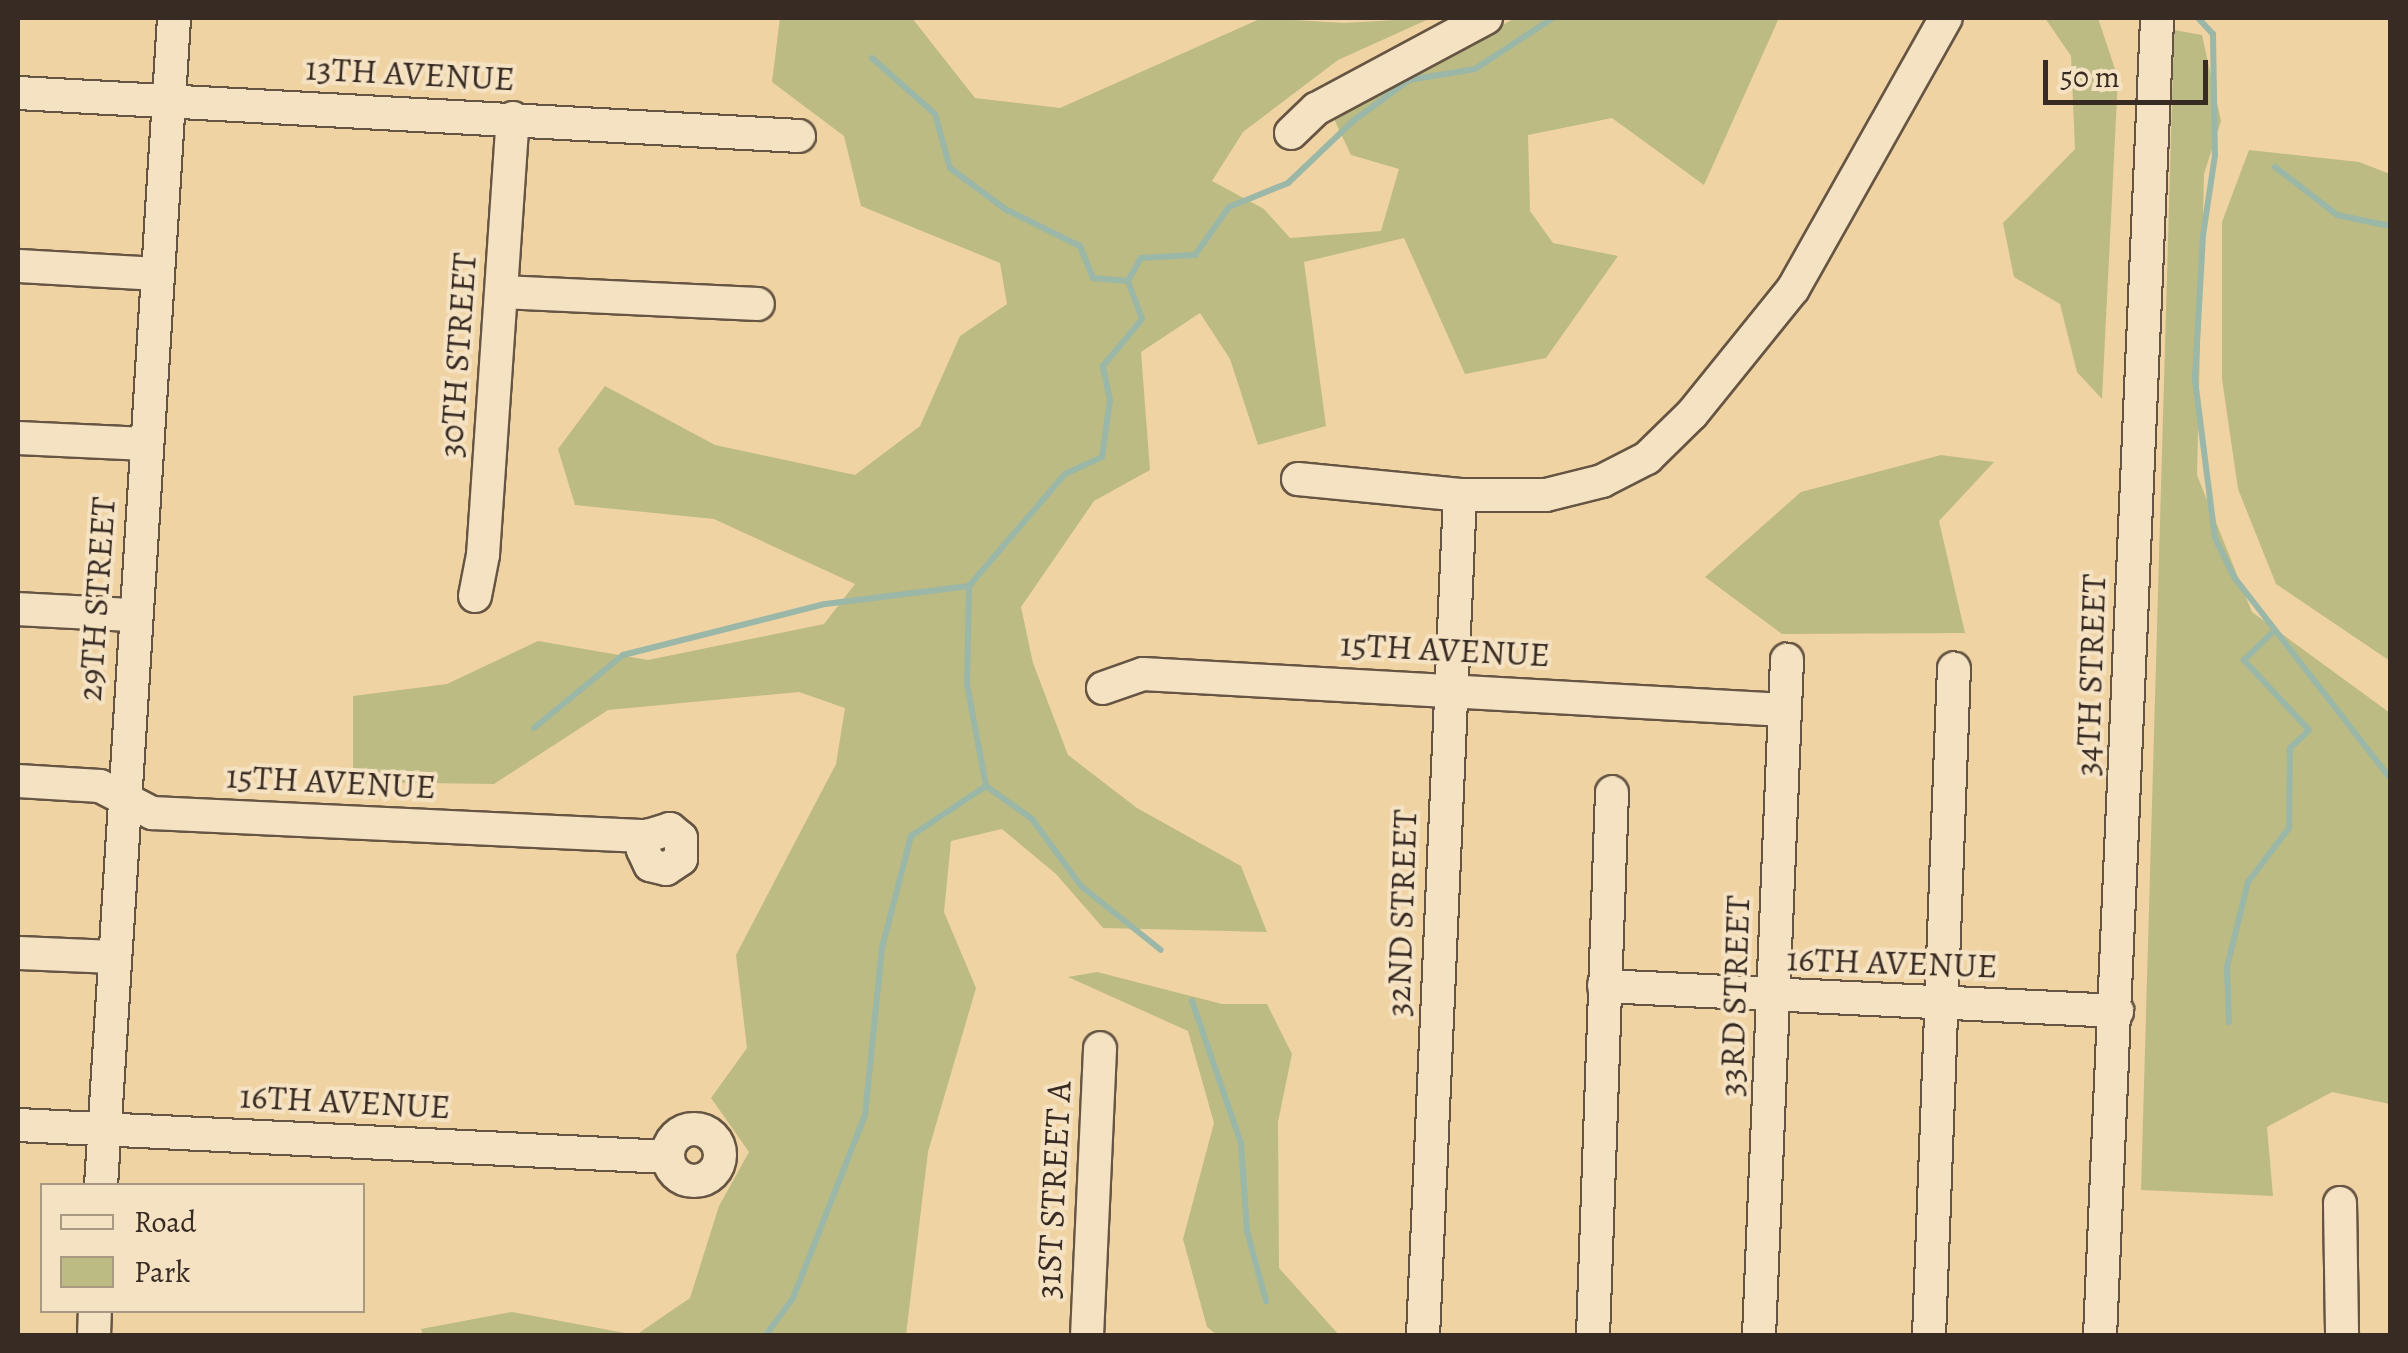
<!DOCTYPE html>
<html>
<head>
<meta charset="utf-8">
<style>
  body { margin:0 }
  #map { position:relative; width:2408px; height:1353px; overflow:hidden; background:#f0d3a3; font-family:Alegreya,serif }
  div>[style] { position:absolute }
  .green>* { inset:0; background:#bcbb83 }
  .stream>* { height:6px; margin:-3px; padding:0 3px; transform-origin:3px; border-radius:3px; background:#9ab7a8 }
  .roads { filter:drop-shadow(2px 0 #665543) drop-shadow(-2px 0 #665543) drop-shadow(0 2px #665543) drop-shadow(0 -2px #665543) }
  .minor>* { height:32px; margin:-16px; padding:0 16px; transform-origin:16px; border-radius:16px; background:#f5e2c3 }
  .minor>.ring { margin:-16px; padding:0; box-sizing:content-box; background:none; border:32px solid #f5e2c3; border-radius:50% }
  span { translate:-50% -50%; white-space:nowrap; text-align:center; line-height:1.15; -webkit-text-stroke:8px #f5e2c3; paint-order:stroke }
  .street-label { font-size:35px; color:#382b23 }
  .frame { position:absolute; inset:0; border:20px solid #382b23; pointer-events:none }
  .legend { position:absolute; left:40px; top:1183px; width:325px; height:130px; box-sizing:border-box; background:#f5e2c3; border:2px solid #a99983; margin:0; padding:12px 18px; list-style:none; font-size:30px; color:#382b23 }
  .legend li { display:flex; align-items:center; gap:20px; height:50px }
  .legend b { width:50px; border:2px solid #a99983 }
  .scale { position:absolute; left:2043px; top:60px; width:165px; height:45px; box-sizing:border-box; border:5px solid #382b23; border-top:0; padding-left:12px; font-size:30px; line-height:35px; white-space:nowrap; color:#382b23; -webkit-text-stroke:8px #f5e2c3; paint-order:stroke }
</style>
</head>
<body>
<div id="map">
  <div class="green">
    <i style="clip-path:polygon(780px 18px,912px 18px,975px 98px,1060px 108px,1262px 18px,1344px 23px,1431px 18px,1338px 60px,1243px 132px,1212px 181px,1264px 209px,1290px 238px,1381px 231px,1399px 169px,1351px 155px,1334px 119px,1515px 18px,1779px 18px,1704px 185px,1612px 118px,1528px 135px,1530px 211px,1553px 243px,1618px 256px,1546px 358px,1465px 374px,1404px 238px,1304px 262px,1326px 426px,1258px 445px,1230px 359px,1200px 313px,1141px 352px,1150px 470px,1094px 501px,1021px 607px,1033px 663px,1068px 755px,1137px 808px,1241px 866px,1267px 932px,1103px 928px,1056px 874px,1002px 829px,951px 841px,944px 912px,976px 988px,928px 1152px,906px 1335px,423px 1336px,421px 1329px,512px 1312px,636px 1335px,690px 1298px,719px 1206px,749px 1152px,711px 1098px,747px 1048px,736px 955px,836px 764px,845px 708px,799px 692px,608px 710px,494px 784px,353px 782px,353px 696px,447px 684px,538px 641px,648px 660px,824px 624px,855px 584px,714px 519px,575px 505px,558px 449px,605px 386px,715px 445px,855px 475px,920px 426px,960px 336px,1007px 304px,1000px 263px,861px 206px,844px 136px,772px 82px)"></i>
    <i style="clip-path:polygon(2045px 18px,2098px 18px,2118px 78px,2102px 399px,2077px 372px,2060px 304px,2014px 277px,2003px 223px,2075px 149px,2071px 56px)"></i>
    <i style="clip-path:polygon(2174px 30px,2202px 35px,2221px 121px,2204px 174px,2197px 475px,2252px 612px,2390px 713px,2390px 1104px,2332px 1092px,2267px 1127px,2273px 1196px,2141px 1190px)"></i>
    <i style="clip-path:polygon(2249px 150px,2359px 162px,2390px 174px,2390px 661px,2276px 584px,2238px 489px,2222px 379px,2222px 222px)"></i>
    <i style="clip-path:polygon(1941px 455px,1994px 462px,1939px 521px,1965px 633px,1782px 634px,1705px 577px,1801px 492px)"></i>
    <i style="clip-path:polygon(1097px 972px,1222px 1004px,1267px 1004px,1292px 1054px,1278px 1122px,1279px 1268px,1339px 1335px,1217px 1335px,1207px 1327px,1183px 1239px,1214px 1123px,1188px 1031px,1068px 977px)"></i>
  </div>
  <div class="stream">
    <i style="left:2198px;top:18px;width:22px;rotate:47deg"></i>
    <i style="left:2213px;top:34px;width:121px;rotate:89.1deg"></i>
    <i style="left:2215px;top:155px;width:81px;rotate:98.5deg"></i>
    <i style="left:2203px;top:235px;width:145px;rotate:93.2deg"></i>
    <i style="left:2195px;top:380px;width:159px;rotate:82.8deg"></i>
    <i style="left:2215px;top:538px;width:43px;rotate:64deg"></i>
    <i style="left:2234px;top:577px;width:254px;rotate:52.2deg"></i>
    <i style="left:872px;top:58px;width:84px;rotate:41.6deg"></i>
    <i style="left:935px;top:114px;width:56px;rotate:74.5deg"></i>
    <i style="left:950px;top:168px;width:69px;rotate:36.7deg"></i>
    <i style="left:1005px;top:209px;width:84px;rotate:26.3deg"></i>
    <i style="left:1080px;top:246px;width:35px;rotate:68deg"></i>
    <i style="left:1093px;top:278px;width:35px;rotate:5deg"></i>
    <i style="left:2275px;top:167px;width:78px;rotate:37.7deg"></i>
    <i style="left:2337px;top:215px;width:54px;rotate:11.7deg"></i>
    <i style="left:534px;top:728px;width:115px;rotate:-39.4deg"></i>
    <i style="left:623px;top:655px;width:208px;rotate:-14.2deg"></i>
    <i style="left:825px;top:604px;width:145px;rotate:-7.1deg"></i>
    <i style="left:986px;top:786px;width:57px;rotate:35.7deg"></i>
    <i style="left:1032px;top:819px;width:83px;rotate:53.8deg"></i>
    <i style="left:1081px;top:886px;width:102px;rotate:38.7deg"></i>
    <i style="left:1192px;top:1001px;width:150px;rotate:71deg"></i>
    <i style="left:1241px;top:1143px;width:88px;rotate:86.1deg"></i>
    <i style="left:1247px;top:1231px;width:73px;rotate:74.8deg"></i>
    <i style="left:2229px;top:1022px;width:55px;rotate:-92.1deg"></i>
    <i style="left:2227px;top:967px;width:88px;rotate:-76.1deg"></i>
    <i style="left:2248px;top:882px;width:68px;rotate:-52.8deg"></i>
    <i style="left:2289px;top:828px;width:80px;rotate:-89.3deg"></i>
    <i style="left:2290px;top:748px;width:26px;rotate:-43deg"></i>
    <i style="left:2309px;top:730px;width:96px;rotate:-132.9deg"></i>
    <i style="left:2244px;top:660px;width:43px;rotate:-44.1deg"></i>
    <i style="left:765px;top:1336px;width:47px;rotate:-53.6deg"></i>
    <i style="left:793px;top:1298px;width:197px;rotate:-68.5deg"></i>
    <i style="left:865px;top:1115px;width:168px;rotate:-84.2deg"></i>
    <i style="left:882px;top:948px;width:116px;rotate:-75.5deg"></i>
    <i style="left:911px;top:836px;width:90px;rotate:-33.7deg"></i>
    <i style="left:986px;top:786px;width:104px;rotate:-100.6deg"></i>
    <i style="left:967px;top:684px;width:98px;rotate:-88.8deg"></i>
    <i style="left:969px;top:586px;width:148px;rotate:-49.4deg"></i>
    <i style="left:1065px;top:474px;width:41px;rotate:-24.7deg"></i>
    <i style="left:1102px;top:457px;width:58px;rotate:-82deg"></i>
    <i style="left:1110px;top:400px;width:35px;rotate:-102deg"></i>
    <i style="left:1103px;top:366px;width:61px;rotate:-50.3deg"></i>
    <i style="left:1142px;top:319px;width:40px;rotate:-110.2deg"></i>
    <i style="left:1128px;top:281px;width:26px;rotate:-61deg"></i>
    <i style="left:1141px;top:258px;width:54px;rotate:-3.2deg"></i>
    <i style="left:1195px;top:255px;width:59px;rotate:-54.7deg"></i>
    <i style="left:1229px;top:207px;width:64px;rotate:-22.1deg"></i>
    <i style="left:1288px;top:183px;width:90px;rotate:-43.6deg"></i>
    <i style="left:1353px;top:121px;width:69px;rotate:-36.2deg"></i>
    <i style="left:1409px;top:80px;width:67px;rotate:-9.5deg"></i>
    <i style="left:1475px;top:69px;width:93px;rotate:-33.2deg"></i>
  </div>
  <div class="roads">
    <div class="minor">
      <i style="left:18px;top:93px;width:782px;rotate:3.15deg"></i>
      <i style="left:1291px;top:133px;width:35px;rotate:-44deg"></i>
      <i style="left:1316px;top:109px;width:193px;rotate:-28.2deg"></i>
      <i style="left:18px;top:266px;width:137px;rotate:3.3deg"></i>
      <i style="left:502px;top:292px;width:256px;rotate:2.7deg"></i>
      <i style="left:18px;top:438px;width:128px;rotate:2.7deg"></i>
      <i style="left:1298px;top:479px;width:163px;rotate:5.6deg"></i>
      <i style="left:1460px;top:495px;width:86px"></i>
      <i style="left:1546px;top:495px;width:58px;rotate:-14deg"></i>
      <i style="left:1602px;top:481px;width:51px;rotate:-27.1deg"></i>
      <i style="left:1647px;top:458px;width:63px;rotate:-44.4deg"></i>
      <i style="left:1692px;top:414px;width:161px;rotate:-51.1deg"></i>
      <i style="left:1793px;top:289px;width:311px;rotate:-60.6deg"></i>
      <i style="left:475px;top:596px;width:42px;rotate:-79deg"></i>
      <i style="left:483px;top:555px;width:438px;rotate:-86.1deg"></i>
      <i style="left:18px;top:609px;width:116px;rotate:3deg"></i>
      <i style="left:1103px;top:688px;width:42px;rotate:-19.3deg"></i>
      <i style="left:1143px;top:674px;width:643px;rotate:3.21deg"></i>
      <i style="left:18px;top:781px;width:82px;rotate:3.5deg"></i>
      <i style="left:100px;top:786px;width:59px;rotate:27.4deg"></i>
      <i style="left:152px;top:813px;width:496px;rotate:2.7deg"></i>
      <i style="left:647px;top:836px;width:24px;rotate:-17deg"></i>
      <i style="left:670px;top:829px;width:14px;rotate:39deg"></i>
      <i style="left:681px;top:838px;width:21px;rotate:90deg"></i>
      <i style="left:681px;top:859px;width:18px;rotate:146deg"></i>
      <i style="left:666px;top:869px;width:16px;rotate:-166deg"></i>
      <i style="left:650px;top:865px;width:17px;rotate:-115deg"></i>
      <i style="left:643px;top:850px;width:15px;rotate:-74deg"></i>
      <i style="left:18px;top:953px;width:97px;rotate:2.4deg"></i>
      <i style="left:1604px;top:986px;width:514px;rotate:2.79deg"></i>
      <i style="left:18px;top:1125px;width:651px;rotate:2.82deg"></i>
      <i class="ring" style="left:668px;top:1129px;width:20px;height:20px"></i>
      <i style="left:101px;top:1186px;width:1170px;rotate:-86.42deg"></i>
      <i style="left:2340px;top:1203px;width:133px;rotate:89.1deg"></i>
      <i style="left:94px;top:1336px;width:26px;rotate:-88deg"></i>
      <i style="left:1087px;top:1336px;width:288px;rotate:-87.4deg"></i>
      <i style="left:1423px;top:1336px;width:842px;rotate:-87.48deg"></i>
      <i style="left:1593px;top:1336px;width:544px;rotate:-88deg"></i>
      <i style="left:1759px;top:1336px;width:677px;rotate:-87.63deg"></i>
      <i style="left:1929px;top:1336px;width:668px;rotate:-87.86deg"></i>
      <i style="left:2100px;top:1336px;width:1319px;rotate:-87.52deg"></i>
    </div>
  </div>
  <div class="street-label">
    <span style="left:410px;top:73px;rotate:3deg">13TH AVENUE</span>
    <span style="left:457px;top:355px;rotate:-86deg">30TH STREET</span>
    <span style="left:96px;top:599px;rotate:-86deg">29TH STREET</span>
    <span style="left:1445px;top:649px;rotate:3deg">15TH AVENUE</span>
    <span style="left:2090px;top:675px;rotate:-88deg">34TH STREET</span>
    <span style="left:331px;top:781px;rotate:3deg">15TH AVENUE</span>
    <span style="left:1401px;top:913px;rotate:-88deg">32ND STREET</span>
    <span style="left:1892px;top:962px;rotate:2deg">16TH AVENUE</span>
    <span style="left:1734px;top:996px;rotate:-88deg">33RD STREET</span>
    <span style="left:345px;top:1101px;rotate:3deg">16TH AVENUE</span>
    <span style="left:1053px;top:1190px;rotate:-87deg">31ST STREET A</span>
  </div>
  <div class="frame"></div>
  <ul class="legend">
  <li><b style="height:12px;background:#f5e2c3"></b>Road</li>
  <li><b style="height:28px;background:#bcbb83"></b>Park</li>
  </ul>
  <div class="scale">50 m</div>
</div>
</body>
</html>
